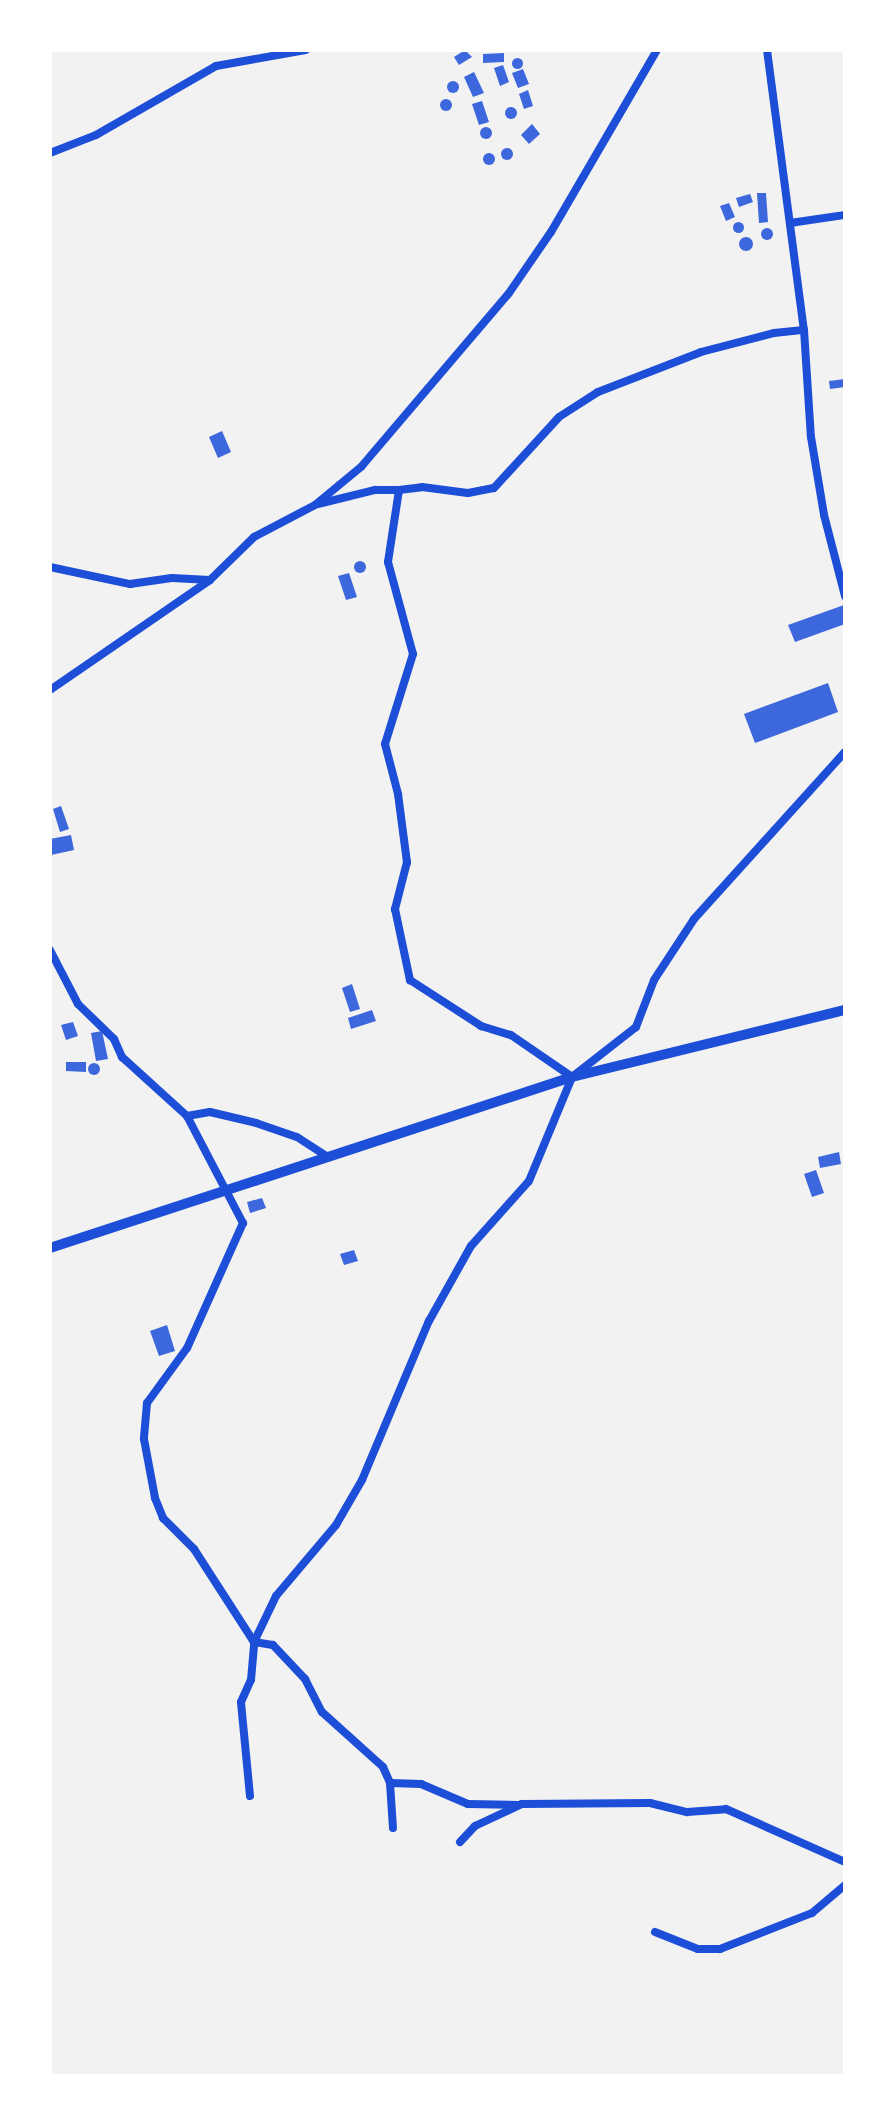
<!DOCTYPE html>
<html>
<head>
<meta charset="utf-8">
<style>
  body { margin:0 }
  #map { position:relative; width:895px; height:2126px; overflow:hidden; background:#f2f2f2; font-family:Montserrat,sans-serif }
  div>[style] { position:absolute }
  .building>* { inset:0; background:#3d67dc }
  .round { border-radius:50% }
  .minor>* { height:8px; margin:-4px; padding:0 4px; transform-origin:4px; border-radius:4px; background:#1d4ed8 }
  .tertiary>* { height:10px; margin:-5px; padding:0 5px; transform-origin:5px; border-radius:5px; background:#1d4ed8 }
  span { translate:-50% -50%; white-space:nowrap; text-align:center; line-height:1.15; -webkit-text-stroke:10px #fff; paint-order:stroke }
  .frame { position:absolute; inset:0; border:52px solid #fff; pointer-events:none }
</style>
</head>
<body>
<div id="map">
  <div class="building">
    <i style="clip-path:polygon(465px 50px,472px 57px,459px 65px,454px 57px)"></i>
    <i style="clip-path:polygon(504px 53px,504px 62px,483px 63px,483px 54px)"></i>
    <i class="round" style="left:511.5px;top:57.5px;width:11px;height:11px"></i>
    <i style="clip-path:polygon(503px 65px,509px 82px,500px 86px,494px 68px)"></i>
    <i style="clip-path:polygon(523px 69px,529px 84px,518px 88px,512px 73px)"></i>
    <i style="clip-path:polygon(474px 72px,484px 93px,473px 97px,464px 77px)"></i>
    <i class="round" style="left:447px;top:81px;width:12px;height:12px"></i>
    <i style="clip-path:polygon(528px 90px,533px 106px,524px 109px,519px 94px)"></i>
    <i class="round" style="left:440px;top:99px;width:12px;height:12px"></i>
    <i style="clip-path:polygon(482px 101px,489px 122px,479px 125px,472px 104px)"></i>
    <i class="round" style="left:505px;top:107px;width:12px;height:12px"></i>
    <i style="clip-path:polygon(532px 124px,540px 134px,529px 144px,521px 135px)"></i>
    <i class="round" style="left:480px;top:127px;width:12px;height:12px"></i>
    <i class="round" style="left:501px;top:148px;width:12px;height:12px"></i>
    <i class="round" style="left:483px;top:153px;width:12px;height:12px"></i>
    <i style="clip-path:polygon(757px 193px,766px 193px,768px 222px,759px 223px)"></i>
    <i style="clip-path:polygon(750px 194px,753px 202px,739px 207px,736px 198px)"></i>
    <i style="clip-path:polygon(729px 203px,735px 217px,726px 221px,720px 206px)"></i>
    <i class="round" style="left:732.5px;top:221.5px;width:11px;height:11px"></i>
    <i class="round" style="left:761px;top:228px;width:12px;height:12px"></i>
    <i class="round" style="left:739px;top:237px;width:14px;height:14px"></i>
    <i style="clip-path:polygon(845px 379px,845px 387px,830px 389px,829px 381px)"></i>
    <i style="clip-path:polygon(222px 431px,231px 452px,218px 458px,209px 437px)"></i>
    <i class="round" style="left:354px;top:561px;width:12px;height:12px"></i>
    <i style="clip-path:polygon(349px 573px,357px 597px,346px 600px,338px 576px)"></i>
    <i style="clip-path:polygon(844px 605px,845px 624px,795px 642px,788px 625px)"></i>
    <i style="clip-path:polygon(828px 683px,838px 712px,755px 743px,744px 714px)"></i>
    <i style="clip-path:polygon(61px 806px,69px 829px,60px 832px,53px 809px)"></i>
    <i style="clip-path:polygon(71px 835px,74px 850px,51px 855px,50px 839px)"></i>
    <i style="clip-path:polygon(352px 984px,360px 1009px,350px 1012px,342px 988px)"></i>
    <i style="clip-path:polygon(372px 1010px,376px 1021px,351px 1029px,348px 1018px)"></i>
    <i style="clip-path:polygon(73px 1022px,78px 1036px,66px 1040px,61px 1025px)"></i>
    <i style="clip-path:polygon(102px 1031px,108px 1059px,96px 1061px,91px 1033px)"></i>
    <i style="clip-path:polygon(66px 1062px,86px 1062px,86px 1072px,66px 1071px)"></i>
    <i class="round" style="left:88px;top:1063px;width:12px;height:12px"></i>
    <i style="clip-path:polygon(839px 1152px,841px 1164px,820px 1168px,818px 1157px)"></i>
    <i style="clip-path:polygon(816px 1170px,824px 1193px,812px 1197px,804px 1174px)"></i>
    <i style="clip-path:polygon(262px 1198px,266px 1208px,250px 1213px,247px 1202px)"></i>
    <i style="clip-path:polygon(354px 1250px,358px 1261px,344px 1265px,340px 1254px)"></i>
    <i style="clip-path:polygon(167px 1325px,175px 1351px,159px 1356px,150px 1331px)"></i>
  </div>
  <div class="minor">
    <i style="left:767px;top:50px;width:282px;rotate:82.5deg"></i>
    <i style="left:804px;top:330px;width:107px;rotate:86.3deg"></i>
    <i style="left:811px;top:437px;width:79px;rotate:80.5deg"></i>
    <i style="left:824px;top:515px;width:84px;rotate:75.5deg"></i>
    <i style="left:50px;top:153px;width:49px;rotate:-21.4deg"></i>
    <i style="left:96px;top:135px;width:138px;rotate:-29.9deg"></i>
    <i style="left:216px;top:66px;width:91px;rotate:-10.1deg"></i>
    <i style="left:790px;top:223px;width:56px;rotate:-8.3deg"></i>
    <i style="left:399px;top:490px;width:23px;rotate:-7deg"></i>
    <i style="left:422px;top:487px;width:46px;rotate:7.4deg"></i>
    <i style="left:468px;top:493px;width:26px;rotate:-11deg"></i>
    <i style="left:494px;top:488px;width:96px;rotate:-47.5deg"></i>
    <i style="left:559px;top:417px;width:46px;rotate:-32.7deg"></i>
    <i style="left:598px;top:392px;width:110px;rotate:-21.2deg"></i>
    <i style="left:701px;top:352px;width:75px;rotate:-14.6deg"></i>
    <i style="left:774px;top:333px;width:30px;rotate:-6deg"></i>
    <i style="left:318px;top:504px;width:59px;rotate:-13.8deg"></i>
    <i style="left:375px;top:490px;width:24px"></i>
    <i style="left:399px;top:490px;width:73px;rotate:98.7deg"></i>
    <i style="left:388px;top:562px;width:95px;rotate:74.8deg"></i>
    <i style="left:413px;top:654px;width:94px;rotate:107.3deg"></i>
    <i style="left:385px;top:744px;width:52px;rotate:75.4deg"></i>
    <i style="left:398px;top:794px;width:69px;rotate:82.5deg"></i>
    <i style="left:407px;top:862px;width:49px;rotate:104.3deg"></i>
    <i style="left:395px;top:909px;width:73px;rotate:78.1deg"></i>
    <i style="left:410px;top:980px;width:85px;rotate:32.9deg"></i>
    <i style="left:481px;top:1026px;width:31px;rotate:17deg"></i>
    <i style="left:511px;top:1035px;width:74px;rotate:34.5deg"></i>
    <i style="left:50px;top:567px;width:82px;rotate:12deg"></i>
    <i style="left:130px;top:584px;width:42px;rotate:-8.1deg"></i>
    <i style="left:172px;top:578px;width:38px;rotate:3deg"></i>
    <i style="left:50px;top:690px;width:194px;rotate:-34.5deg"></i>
    <i style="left:210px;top:580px;width:62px;rotate:-44.3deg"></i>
    <i style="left:254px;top:537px;width:69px;rotate:-27.7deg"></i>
    <i style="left:315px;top:505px;width:60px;rotate:-39.6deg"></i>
    <i style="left:361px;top:467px;width:228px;rotate:-49.6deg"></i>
    <i style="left:509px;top:293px;width:74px;rotate:-55.5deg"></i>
    <i style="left:551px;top:232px;width:211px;rotate:-59.8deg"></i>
    <i style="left:50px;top:950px;width:61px;rotate:62.6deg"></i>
    <i style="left:78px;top:1004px;width:50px;rotate:44.2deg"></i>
    <i style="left:114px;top:1039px;width:20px;rotate:66deg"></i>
    <i style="left:122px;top:1057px;width:88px;rotate:42.2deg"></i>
    <i style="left:187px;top:1116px;width:121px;rotate:62.4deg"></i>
    <i style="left:243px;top:1223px;width:137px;rotate:114.1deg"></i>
    <i style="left:187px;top:1348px;width:68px;rotate:126deg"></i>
    <i style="left:147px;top:1403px;width:36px;rotate:95deg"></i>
    <i style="left:144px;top:1439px;width:60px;rotate:79.4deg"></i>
    <i style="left:155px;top:1498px;width:22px;rotate:68deg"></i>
    <i style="left:163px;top:1518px;width:44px;rotate:45deg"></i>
    <i style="left:194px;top:1549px;width:111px;rotate:57.2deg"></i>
    <i style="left:254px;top:1642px;width:19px;rotate:9deg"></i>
    <i style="left:273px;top:1645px;width:47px;rotate:46.7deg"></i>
    <i style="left:305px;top:1679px;width:37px;rotate:63deg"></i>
    <i style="left:322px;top:1712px;width:82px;rotate:42deg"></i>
    <i style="left:383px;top:1767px;width:17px;rotate:66deg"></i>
    <i style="left:390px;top:1783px;width:45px;rotate:86.2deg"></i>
    <i style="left:187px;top:1116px;width:23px;rotate:-10deg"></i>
    <i style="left:210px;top:1112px;width:47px;rotate:13.4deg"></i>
    <i style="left:256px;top:1123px;width:43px;rotate:18.9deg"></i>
    <i style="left:297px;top:1137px;width:37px;rotate:33deg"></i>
    <i style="left:390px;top:1783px;width:31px;rotate:2deg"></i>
    <i style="left:421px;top:1784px;width:51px;rotate:23.1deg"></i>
    <i style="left:468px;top:1804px;width:50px;rotate:1.1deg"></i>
    <i style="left:250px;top:1796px;width:94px;rotate:-95.5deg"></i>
    <i style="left:241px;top:1702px;width:24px;rotate:-66deg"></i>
    <i style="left:251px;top:1680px;width:38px;rotate:-85deg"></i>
    <i style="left:254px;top:1642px;width:51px;rotate:-64.4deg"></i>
    <i style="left:276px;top:1596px;width:93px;rotate:-49.8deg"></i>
    <i style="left:336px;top:1525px;width:52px;rotate:-60deg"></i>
    <i style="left:362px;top:1480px;width:173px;rotate:-67.2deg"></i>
    <i style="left:429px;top:1321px;width:86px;rotate:-60.8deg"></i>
    <i style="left:471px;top:1246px;width:87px;rotate:-48.3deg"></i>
    <i style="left:529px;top:1181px;width:113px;rotate:-67.5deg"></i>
    <i style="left:572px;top:1077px;width:81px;rotate:-38deg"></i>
    <i style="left:636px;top:1027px;width:50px;rotate:-69deg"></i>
    <i style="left:654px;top:980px;width:73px;rotate:-56.7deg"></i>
    <i style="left:694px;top:919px;width:225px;rotate:-47.9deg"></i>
    <i style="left:460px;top:1842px;width:22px;rotate:-47deg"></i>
    <i style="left:475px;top:1826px;width:52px;rotate:-25.1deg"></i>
    <i style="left:522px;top:1804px;width:128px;rotate:-0.4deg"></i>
    <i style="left:650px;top:1803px;width:38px;rotate:14deg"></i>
    <i style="left:687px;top:1812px;width:39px;rotate:-4deg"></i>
    <i style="left:726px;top:1809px;width:130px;rotate:24deg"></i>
    <i style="left:655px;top:1932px;width:46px;rotate:21.6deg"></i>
    <i style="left:698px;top:1949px;width:22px"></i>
    <i style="left:720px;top:1949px;width:99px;rotate:-21.4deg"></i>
    <i style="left:812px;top:1913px;width:43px;rotate:-40.3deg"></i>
  </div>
  <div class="tertiary">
    <i style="left:50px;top:1248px;width:549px;rotate:-18.14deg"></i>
    <i style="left:572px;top:1077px;width:281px;rotate:-13.8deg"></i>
  </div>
  <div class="frame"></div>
</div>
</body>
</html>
